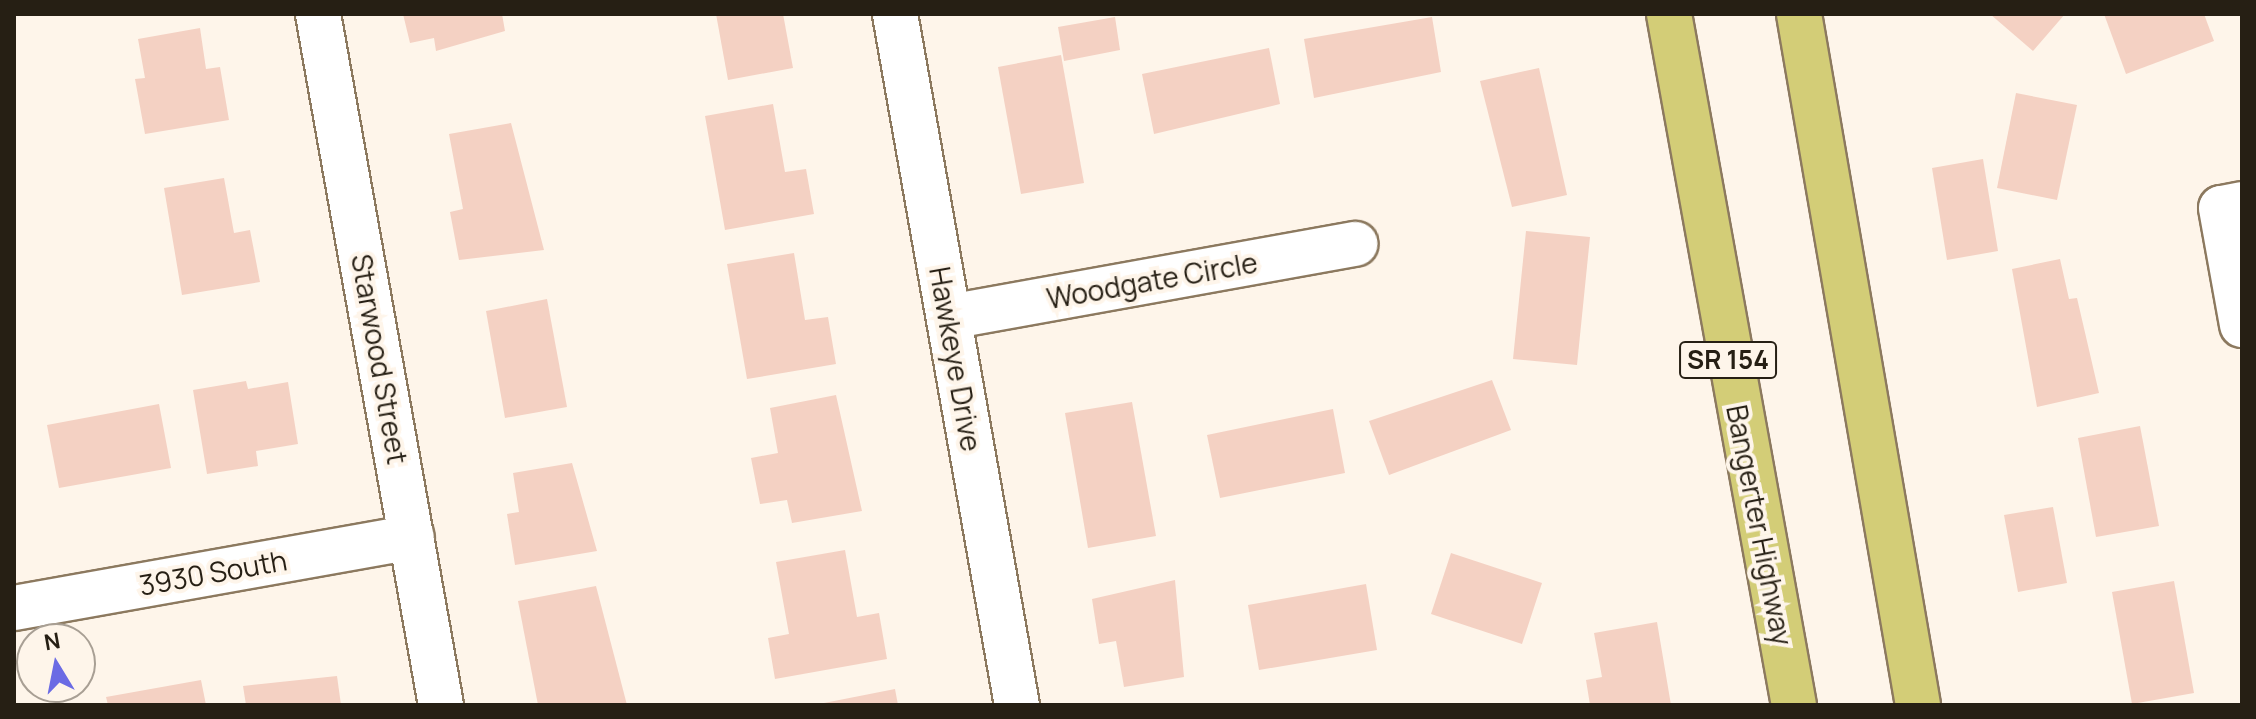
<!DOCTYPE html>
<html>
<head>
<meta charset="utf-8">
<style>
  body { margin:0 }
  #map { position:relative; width:2256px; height:719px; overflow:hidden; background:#fef5ea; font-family:Manrope,sans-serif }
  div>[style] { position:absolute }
  .building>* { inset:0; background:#f4d1c3 }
  .roads { filter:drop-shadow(2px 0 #8c795f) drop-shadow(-2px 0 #8c795f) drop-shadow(0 2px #8c795f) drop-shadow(0 -2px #8c795f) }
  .minor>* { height:44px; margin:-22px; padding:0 22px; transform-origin:22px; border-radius:22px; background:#fff }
  .highway>* { height:44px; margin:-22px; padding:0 22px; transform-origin:22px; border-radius:22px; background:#d3cd77 }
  span { translate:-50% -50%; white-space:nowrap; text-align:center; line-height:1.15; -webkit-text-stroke:8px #fef5ea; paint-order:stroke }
  .shield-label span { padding:2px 6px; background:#fef5ea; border:2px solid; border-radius:6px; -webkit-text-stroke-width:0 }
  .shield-label { font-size:26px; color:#261f14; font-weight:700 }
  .street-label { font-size:28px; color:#261f14 }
  .frame { position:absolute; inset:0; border:16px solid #261f14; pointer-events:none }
  .north { position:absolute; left:16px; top:623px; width:80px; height:80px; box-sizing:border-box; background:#fef5ea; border:2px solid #a89f94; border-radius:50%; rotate:350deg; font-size:22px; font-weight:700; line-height:32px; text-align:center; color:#261f14 }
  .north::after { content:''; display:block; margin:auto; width:28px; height:36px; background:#6b6be4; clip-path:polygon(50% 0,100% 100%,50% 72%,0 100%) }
</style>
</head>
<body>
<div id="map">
  <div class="building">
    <i style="clip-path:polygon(403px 14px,502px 14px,505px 31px,436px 51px,434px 38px,410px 43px)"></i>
    <i style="clip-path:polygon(716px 14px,783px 14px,793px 68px,728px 80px)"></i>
    <i style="clip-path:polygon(1990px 14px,2065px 14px,2033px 51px)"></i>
    <i style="clip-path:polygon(2104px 14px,2204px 14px,2214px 41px,2126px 74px)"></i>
    <i style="clip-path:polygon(1115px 17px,1120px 50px,1064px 61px,1058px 27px)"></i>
    <i style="clip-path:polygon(1432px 17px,1441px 72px,1314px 98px,1304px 39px)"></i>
    <i style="clip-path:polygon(200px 28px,206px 69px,220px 67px,229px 120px,145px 134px,135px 79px,145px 78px,138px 39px)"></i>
    <i style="clip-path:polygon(1269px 48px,1280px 104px,1154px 134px,1142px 74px)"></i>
    <i style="clip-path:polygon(1061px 55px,1084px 183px,1021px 194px,998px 67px)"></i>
    <i style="clip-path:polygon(1539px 68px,1567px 195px,1512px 207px,1480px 81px)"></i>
    <i style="clip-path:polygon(2016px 93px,2077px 105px,2057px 200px,1997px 188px)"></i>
    <i style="clip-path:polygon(773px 104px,785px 172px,806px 169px,814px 214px,725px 230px,705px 116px)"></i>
    <i style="clip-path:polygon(511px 123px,544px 250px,459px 260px,450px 212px,463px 209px,449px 134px)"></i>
    <i style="clip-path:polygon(1983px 159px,1998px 251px,1947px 260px,1932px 168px)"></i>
    <i style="clip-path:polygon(224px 178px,234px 233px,250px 230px,260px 282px,182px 295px,164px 188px)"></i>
    <i style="clip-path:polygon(1526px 231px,1590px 237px,1577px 365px,1513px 359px)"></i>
    <i style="clip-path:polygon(794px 253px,805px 320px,828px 317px,836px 364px,747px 379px,727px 264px)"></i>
    <i style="clip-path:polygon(2060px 259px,2069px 299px,2077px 298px,2099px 393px,2037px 407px,2012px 269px)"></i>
    <i style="clip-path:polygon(547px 299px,567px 407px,505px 418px,486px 311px)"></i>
    <i style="clip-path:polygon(1492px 380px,1511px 430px,1389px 475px,1369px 421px)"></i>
    <i style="clip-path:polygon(246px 381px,248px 389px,288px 382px,298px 444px,256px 451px,258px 466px,207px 474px,193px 390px)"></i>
    <i style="clip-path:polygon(836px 395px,862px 511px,792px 523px,787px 500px,760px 504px,751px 458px,778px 453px,770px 408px)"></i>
    <i style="clip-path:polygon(1132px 402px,1156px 536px,1088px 548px,1065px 413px)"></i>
    <i style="clip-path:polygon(159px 404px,171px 468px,59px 488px,47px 425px)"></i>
    <i style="clip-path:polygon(1333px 409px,1345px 473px,1220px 498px,1207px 435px)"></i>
    <i style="clip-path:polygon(2140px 426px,2159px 526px,2096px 537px,2078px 438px)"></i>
    <i style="clip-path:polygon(572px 463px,597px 551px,515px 565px,507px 514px,519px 512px,513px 473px)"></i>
    <i style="clip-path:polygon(2053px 507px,2067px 583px,2018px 592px,2004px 515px)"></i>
    <i style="clip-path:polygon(845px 550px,857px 617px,879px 613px,887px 659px,775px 679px,768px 638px,789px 634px,776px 562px)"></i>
    <i style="clip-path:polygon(1451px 553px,1542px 583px,1522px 644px,1431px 614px)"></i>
    <i style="clip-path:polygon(1175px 580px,1184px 677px,1124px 687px,1116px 641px,1099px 644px,1092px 599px)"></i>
    <i style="clip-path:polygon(2174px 581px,2194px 693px,2132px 704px,2112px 592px)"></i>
    <i style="clip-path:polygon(1366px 584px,1377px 650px,1259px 670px,1248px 605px)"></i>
    <i style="clip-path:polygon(596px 586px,627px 705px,538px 705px,518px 601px)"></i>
    <i style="clip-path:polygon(1657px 622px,1671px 705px,1590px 705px,1586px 680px,1602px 677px,1594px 633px)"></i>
    <i style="clip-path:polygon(337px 676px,341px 705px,246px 705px,243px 686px)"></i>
    <i style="clip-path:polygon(201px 680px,206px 705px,108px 705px,106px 697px)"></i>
    <i style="clip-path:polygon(895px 689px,898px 705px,819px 705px,819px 704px)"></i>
  </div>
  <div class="roads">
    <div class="minor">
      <i style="left:318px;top:14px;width:702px;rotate:79.91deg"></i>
      <i style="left:895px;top:14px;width:702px;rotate:79.99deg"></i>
      <i style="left:2242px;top:204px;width:21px;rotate:169deg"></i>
      <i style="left:2221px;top:208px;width:119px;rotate:79.8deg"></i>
      <i style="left:949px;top:317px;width:413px;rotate:-10.2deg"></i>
      <i style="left:14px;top:608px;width:404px;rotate:-10.1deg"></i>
    </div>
    <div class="highway">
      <i style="left:1669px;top:14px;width:702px;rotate:79.75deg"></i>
      <i style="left:1799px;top:14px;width:701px;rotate:80.23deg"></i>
    </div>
  </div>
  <div class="shield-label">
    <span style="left:1728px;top:360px">SR 154</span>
  </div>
  <div class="street-label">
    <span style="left:1152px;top:280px;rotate:-10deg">Woodgate Circle</span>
    <span style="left:380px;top:359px;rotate:80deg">Starwood Street</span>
    <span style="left:956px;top:359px;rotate:80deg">Hawkeye Drive</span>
    <span style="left:1760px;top:525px;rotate:79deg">Bangerter Highway</span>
    <span style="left:213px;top:572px;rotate:-10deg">3930 South</span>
  </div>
  <div class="frame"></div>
  <div class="north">N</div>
</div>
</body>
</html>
